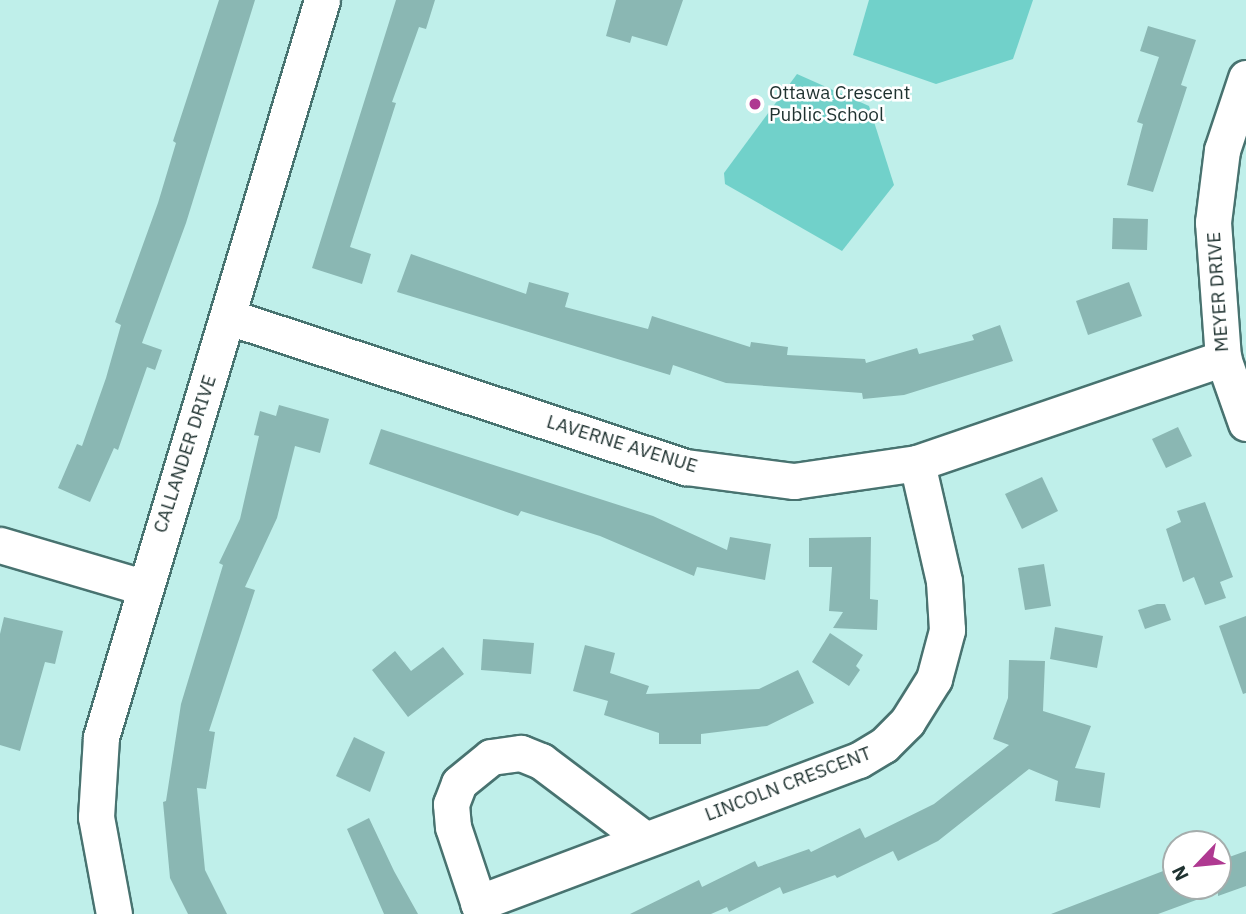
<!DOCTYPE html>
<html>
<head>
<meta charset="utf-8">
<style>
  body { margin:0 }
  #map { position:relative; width:1246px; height:914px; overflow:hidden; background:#bfefea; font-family:"IBM Plex Sans",sans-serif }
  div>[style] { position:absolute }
  .green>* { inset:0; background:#71d1ca }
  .building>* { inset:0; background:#8ab7b3 }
  .roads { filter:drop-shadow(2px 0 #487370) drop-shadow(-2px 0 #487370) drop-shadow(0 2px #487370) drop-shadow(0 -2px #487370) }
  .minor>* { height:35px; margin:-17.5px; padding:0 17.5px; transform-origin:17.5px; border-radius:17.5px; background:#fff }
  .dots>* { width:19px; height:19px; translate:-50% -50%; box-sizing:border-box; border:4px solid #fff; border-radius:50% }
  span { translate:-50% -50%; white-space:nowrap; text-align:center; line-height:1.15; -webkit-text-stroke:5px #fff; paint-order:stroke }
  .poi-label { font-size:19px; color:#1f3230 }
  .left { translate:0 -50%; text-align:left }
  .street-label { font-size:19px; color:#1f3230 }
  .north { position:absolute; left:1162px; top:830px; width:70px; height:70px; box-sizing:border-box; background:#fff; border:2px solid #a5adac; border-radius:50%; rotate:244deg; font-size:19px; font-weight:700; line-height:28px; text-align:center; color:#1f3230 }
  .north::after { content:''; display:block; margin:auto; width:24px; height:32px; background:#af3991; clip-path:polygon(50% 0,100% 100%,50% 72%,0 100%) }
</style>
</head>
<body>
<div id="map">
  <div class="green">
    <i style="clip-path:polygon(869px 0,1033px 0,1013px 59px,936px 84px,853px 55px)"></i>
    <i style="clip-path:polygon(797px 74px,869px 106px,894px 185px,842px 251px,725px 184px,724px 173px)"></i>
  </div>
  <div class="building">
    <i style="clip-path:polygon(219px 0,255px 0,186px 223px,142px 343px,162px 350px,155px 370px,147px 367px,118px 450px,114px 448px,90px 502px,58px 488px,77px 444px,82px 446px,106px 378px,121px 325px,115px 322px,158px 203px,176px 143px,173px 141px)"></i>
    <i style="clip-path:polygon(396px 0,435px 0,426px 29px,419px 27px,392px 102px,396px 103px,350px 247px,371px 254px,362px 284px,312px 268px)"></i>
    <i style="clip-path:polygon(616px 0,683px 0,667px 46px,632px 36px,630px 43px,606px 36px)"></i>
    <i style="clip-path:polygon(1148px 26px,1196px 40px,1181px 85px,1187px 87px,1153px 192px,1127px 185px,1143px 124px,1137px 122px,1159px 57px,1140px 51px)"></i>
    <i style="clip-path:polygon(1113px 218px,1148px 219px,1147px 250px,1112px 249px)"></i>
    <i style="clip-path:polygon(411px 254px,526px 294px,529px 282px,569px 293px,565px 307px,648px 329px,652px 316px,750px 347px,751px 342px,788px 347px,787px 355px,865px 359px,866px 363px,917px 348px,919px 354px,974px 340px,972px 335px,1000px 325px,1013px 361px,904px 395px,863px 399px,862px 393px,726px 383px,673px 365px,670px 375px,397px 292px)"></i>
    <i style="clip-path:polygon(1129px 282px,1142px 316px,1088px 335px,1076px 301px)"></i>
    <i style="clip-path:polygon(279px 405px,329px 419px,320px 453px,295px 446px,277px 518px,245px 587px,255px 590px,209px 731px,215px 732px,206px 789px,197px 788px,205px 870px,227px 914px,188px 914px,170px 878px,163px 802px,166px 801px,181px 704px,223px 565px,219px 563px,240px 519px,259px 436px,254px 435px,260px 411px,276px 416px)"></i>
    <i style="clip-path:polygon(1178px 427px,1192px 456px,1166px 468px,1152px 439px)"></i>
    <i style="clip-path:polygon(381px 429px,653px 516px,727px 550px,730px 537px,771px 544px,765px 580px,697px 567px,694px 576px,600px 536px,521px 511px,518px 516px,369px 464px)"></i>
    <i style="clip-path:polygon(1042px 477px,1058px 511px,1022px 529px,1005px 494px)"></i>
    <i style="clip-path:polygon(1205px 502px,1233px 577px,1220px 582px,1226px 598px,1205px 605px,1194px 577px,1183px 582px,1166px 529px,1181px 522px,1177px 511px)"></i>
    <i style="clip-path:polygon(871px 537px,870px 599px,878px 600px,877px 630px,833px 628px,843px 612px,829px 611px,832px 567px,809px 567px,809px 538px)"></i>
    <i style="clip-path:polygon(1044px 564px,1051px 606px,1025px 610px,1018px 568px)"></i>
    <i style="clip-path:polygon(1157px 604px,1165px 604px,1171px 620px,1145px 629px,1138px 610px)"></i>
    <i style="clip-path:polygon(1246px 616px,1246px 693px,1243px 694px,1219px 626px)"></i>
    <i style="clip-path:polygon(4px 617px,63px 631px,55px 664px,45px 662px,20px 751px,0 745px,0 634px)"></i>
    <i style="clip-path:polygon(1055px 627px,1103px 636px,1097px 668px,1050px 659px)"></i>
    <i style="clip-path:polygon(830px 633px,863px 655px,856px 666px,860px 670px,849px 686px,812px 662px)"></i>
    <i style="clip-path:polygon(483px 639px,534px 643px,531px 674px,481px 670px)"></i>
    <i style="clip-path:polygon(585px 645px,615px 653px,610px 673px,649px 686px,646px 694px,759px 689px,798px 670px,814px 703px,767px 726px,701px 734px,701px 744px,659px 744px,659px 733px,604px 715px,608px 701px,573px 691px)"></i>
    <i style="clip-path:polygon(443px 647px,464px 674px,408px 717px,372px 670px,395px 651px,411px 671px)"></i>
    <i style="clip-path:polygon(1009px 660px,1045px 661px,1043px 711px,1091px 726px,1075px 768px,1105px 773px,1100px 808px,1055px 801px,1058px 781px,1029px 769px,938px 841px,898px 861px,893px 851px,837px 878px,835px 875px,783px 894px,780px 887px,729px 912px,727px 907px,711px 914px,630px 914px,699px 880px,702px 887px,755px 861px,758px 867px,809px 849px,811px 852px,860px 828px,865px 838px,934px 804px,1009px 745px,993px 739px,1008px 698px)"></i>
    <i style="clip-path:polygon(354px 737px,385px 752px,370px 792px,336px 776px)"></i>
    <i style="clip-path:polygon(369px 818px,394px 871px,418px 914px,384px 914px,347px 829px)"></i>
    <i style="clip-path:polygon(1246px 851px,1246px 886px,1218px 896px,1218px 892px,1158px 914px,1051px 914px,1171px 868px,1176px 886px,1218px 886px,1218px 861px)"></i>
  </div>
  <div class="roads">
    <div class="minor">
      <i style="left:1246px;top:78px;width:76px;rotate:108.4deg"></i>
      <i style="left:1222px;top:150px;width:73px;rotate:97.1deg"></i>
      <i style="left:1213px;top:222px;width:136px;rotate:85.8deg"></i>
      <i style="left:1223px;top:358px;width:69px;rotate:70.5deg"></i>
      <i style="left:229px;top:317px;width:481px;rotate:18.2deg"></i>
      <i style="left:686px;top:467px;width:109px;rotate:7.4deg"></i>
      <i style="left:794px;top:481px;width:124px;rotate:-8.3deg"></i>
      <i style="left:917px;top:463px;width:324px;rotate:-18.9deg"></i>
      <i style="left:0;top:545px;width:149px;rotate:16.4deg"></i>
      <i style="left:478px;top:903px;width:407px;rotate:-20.6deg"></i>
      <i style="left:859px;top:760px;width:29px;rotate:-31deg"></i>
      <i style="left:884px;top:745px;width:33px;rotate:-45deg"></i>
      <i style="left:907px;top:722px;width:51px;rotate:-57.9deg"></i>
      <i style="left:934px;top:679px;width:51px;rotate:-75.1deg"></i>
      <i style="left:947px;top:630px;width:49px;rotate:-93.5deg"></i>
      <i style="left:944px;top:581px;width:121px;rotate:-102.9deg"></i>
      <i style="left:114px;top:914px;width:99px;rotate:-100.5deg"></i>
      <i style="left:96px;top:817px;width:80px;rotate:-86.4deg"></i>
      <i style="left:101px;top:737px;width:769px;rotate:-73.31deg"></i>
      <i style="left:482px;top:914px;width:92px;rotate:-108.4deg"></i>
      <i style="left:453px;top:827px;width:23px;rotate:-95deg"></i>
      <i style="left:451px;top:804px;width:22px;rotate:-69deg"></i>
      <i style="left:459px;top:783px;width:41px;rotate:-39.1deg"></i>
      <i style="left:491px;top:757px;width:30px;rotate:-8deg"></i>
      <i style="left:521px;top:753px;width:22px;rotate:22deg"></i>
      <i style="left:541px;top:761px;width:128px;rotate:37deg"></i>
    </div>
  </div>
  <div class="dots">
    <i style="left:755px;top:104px;background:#af3991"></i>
  </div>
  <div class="poi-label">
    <span class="left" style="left:769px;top:104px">Ottawa Crescent<br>Public School</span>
  </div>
  <div class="street-label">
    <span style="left:1218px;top:292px;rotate:-94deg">MEYER DRIVE</span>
    <span style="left:622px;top:444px;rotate:17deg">LAVERNE AVENUE</span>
    <span style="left:185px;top:454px;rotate:-72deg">CALLANDER DRIVE</span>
    <span style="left:788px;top:784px;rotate:-21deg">LINCOLN CRESCENT</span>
  </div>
  <div class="north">N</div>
</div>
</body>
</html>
